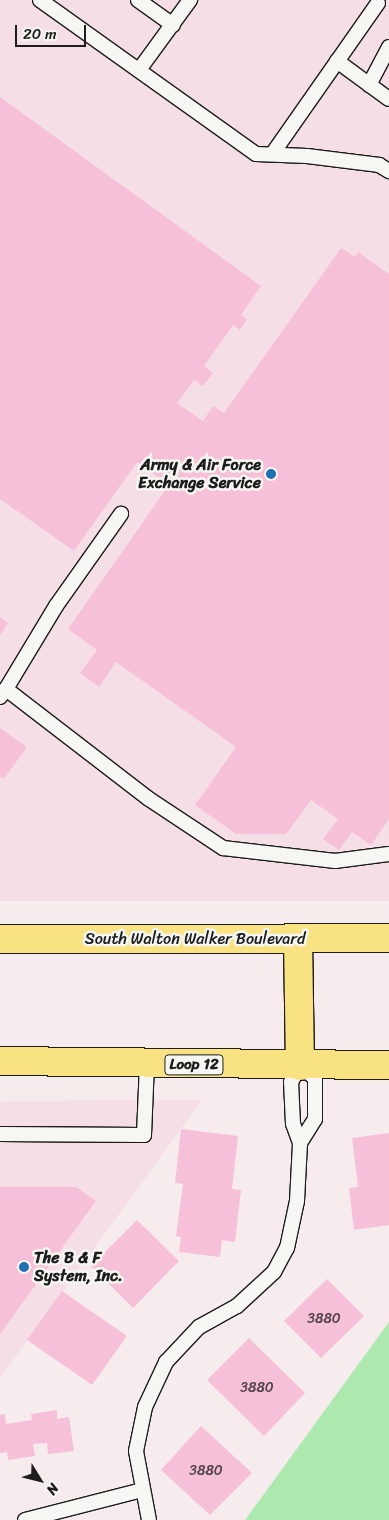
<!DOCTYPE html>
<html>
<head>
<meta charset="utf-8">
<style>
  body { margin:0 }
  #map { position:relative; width:389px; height:1520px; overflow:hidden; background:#f6ebed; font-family:Sriracha,sans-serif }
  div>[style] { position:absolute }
  .built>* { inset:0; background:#f6dee7 }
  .green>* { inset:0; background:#ade9af }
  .building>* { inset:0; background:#f7c0d9 }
  .roads { filter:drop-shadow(1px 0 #1c1c1c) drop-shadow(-1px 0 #1c1c1c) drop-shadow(0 1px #1c1c1c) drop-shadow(0 -1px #1c1c1c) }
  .lane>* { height:14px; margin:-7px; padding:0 7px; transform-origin:7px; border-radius:7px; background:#f6f6f2 }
  .primary>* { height:28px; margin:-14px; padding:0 14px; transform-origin:14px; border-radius:14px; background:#f8e281 }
  .dots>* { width:14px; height:14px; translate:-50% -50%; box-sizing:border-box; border:2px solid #f6f6f2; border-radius:50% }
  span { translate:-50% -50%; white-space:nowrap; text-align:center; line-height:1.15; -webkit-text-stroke:5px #f6f6f2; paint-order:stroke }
  .number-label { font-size:14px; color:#53454b }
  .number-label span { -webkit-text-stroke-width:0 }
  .shield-label span { padding:1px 4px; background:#f6f6f2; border:1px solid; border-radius:4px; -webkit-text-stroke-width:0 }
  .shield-label { font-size:15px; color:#1c1c1c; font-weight:700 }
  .poi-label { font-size:16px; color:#1c1c1c; font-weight:700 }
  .right { translate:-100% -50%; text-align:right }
  .left { translate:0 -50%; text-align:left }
  .street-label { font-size:16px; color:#1c1c1c }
  .north { position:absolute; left:15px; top:1455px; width:50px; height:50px; -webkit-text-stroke:4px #f6f6f2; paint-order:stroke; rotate:126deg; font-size:14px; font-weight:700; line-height:20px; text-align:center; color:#1c1c1c }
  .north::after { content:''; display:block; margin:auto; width:18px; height:22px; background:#1c1c1c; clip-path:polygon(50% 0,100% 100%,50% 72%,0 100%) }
  .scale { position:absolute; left:15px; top:25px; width:71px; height:22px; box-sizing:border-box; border:2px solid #1c1c1c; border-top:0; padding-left:6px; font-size:15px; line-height:18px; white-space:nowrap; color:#1c1c1c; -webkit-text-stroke:4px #f6f6f2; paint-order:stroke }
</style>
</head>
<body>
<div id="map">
  <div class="built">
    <i style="clip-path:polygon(0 0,389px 0,389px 901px,0 901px)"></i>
    <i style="clip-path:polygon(202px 1100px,0 1378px,0 1101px)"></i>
  </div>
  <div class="green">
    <i style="clip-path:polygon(389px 1322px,389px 1520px,245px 1520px)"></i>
  </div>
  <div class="building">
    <i style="clip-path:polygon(0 97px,261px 286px,241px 315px,247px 319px,240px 330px,233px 325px,204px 366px,213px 373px,203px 386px,194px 380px,177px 403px,203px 421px,213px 406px,224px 413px,341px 248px,355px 257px,358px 252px,389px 274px,389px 819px,371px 845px,352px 832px,339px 850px,323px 839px,338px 819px,311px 800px,286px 834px,236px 834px,195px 805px,236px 747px,116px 662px,99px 687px,80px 673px,97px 650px,68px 629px,169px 485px,137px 462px,74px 551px,0 499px)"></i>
    <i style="clip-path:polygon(0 617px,8px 623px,0 635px)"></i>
    <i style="clip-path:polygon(0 728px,27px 747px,4px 779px,0 777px)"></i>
    <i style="clip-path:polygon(181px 1129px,238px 1136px,232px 1189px,241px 1190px,235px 1242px,222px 1240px,220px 1257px,179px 1252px,181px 1237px,176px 1236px,183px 1184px,175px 1183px)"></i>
    <i style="clip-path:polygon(389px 1133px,389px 1225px,354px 1230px,349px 1188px,358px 1187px,352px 1138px)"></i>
    <i style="clip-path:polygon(0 1187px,76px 1187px,96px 1201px,0 1334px)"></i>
    <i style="clip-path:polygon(137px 1220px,179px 1261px,133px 1308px,91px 1266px)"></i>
    <i style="clip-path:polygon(327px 1279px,364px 1316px,321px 1358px,284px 1321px)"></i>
    <i style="clip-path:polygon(62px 1291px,127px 1336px,92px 1385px,27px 1340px)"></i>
    <i style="clip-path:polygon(249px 1338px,305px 1393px,264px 1436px,207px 1380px)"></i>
    <i style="clip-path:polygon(57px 1410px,57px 1419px,69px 1417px,74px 1451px,48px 1454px,47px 1443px,33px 1444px,35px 1456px,8px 1460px,7px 1452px,0 1453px,0 1415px,5px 1414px,6px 1424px,32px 1420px,31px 1414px)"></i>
    <i style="clip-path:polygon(201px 1426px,252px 1473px,210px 1515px,161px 1470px)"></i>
  </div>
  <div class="roads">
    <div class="lane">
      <i style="left:40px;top:0;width:265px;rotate:35.5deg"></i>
      <i style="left:256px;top:154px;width:51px;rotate:2.2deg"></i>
      <i style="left:307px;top:156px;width:73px;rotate:7.1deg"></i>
      <i style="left:379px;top:165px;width:12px;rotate:31deg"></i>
      <i style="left:138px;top:0;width:43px;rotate:35.5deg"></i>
      <i style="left:337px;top:61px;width:64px;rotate:36.2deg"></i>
      <i style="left:139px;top:70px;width:87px;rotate:-53.9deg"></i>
      <i style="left:369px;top:85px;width:43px;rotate:-62.2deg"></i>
      <i style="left:273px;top:153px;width:183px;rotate:-55deg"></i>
      <i style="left:6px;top:689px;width:97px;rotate:-58.9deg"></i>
      <i style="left:56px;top:606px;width:113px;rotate:-54.8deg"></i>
      <i style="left:0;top:697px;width:10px;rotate:-53deg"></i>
      <i style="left:6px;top:689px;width:180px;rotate:37.6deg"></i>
      <i style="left:149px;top:799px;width:89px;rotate:33.5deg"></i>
      <i style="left:223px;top:848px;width:113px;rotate:6.6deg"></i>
      <i style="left:335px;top:861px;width:54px;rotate:-7.4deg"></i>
      <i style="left:0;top:1134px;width:144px;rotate:0.4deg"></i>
      <i style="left:144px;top:1135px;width:71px;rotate:-87.6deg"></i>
      <i style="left:25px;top:1520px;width:121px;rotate:-14.4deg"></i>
      <i style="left:149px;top:1520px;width:70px;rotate:-100.7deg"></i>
      <i style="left:136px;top:1451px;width:45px;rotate:-78.4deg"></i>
      <i style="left:145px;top:1407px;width:50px;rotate:-65deg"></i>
      <i style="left:166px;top:1362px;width:48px;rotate:-46.7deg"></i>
      <i style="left:199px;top:1327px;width:43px;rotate:-28.9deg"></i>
      <i style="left:237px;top:1306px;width:50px;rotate:-42.6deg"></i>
      <i style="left:274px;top:1272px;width:27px;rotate:-62deg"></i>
      <i style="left:287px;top:1248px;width:48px;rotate:-78deg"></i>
      <i style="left:297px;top:1201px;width:58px;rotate:-87deg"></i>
      <i style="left:300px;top:1143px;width:20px;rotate:-110deg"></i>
      <i style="left:293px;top:1124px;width:42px;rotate:-92.7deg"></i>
      <i style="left:291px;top:1082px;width:18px;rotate:-61deg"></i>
      <i style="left:300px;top:1066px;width:19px;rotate:39deg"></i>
      <i style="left:315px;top:1078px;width:41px;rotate:90deg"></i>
      <i style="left:315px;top:1119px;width:28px;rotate:122deg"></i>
    </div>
    <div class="primary">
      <i style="left:0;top:939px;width:389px;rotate:-0.1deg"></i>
      <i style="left:298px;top:939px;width:127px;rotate:89.1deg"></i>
      <i style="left:0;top:1061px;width:389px;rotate:0.6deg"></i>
    </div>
  </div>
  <div class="dots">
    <i style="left:271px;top:474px;background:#1f6fb2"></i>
    <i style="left:24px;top:1267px;background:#1f6fb2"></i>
  </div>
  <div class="number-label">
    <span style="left:324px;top:1319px">3880</span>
    <span style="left:257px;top:1388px">3880</span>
    <span style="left:206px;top:1471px">3880</span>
  </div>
  <div class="shield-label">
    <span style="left:194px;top:1065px">Loop 12</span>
  </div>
  <div class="poi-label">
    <span class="right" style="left:261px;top:474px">Army &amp; Air Force<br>Exchange Service</span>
    <span class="left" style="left:34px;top:1267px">The B &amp; F<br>System, Inc.</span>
  </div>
  <div class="street-label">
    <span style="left:195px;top:939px">South Walton Walker Boulevard</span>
  </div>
  <div class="north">N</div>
  <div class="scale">20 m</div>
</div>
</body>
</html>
